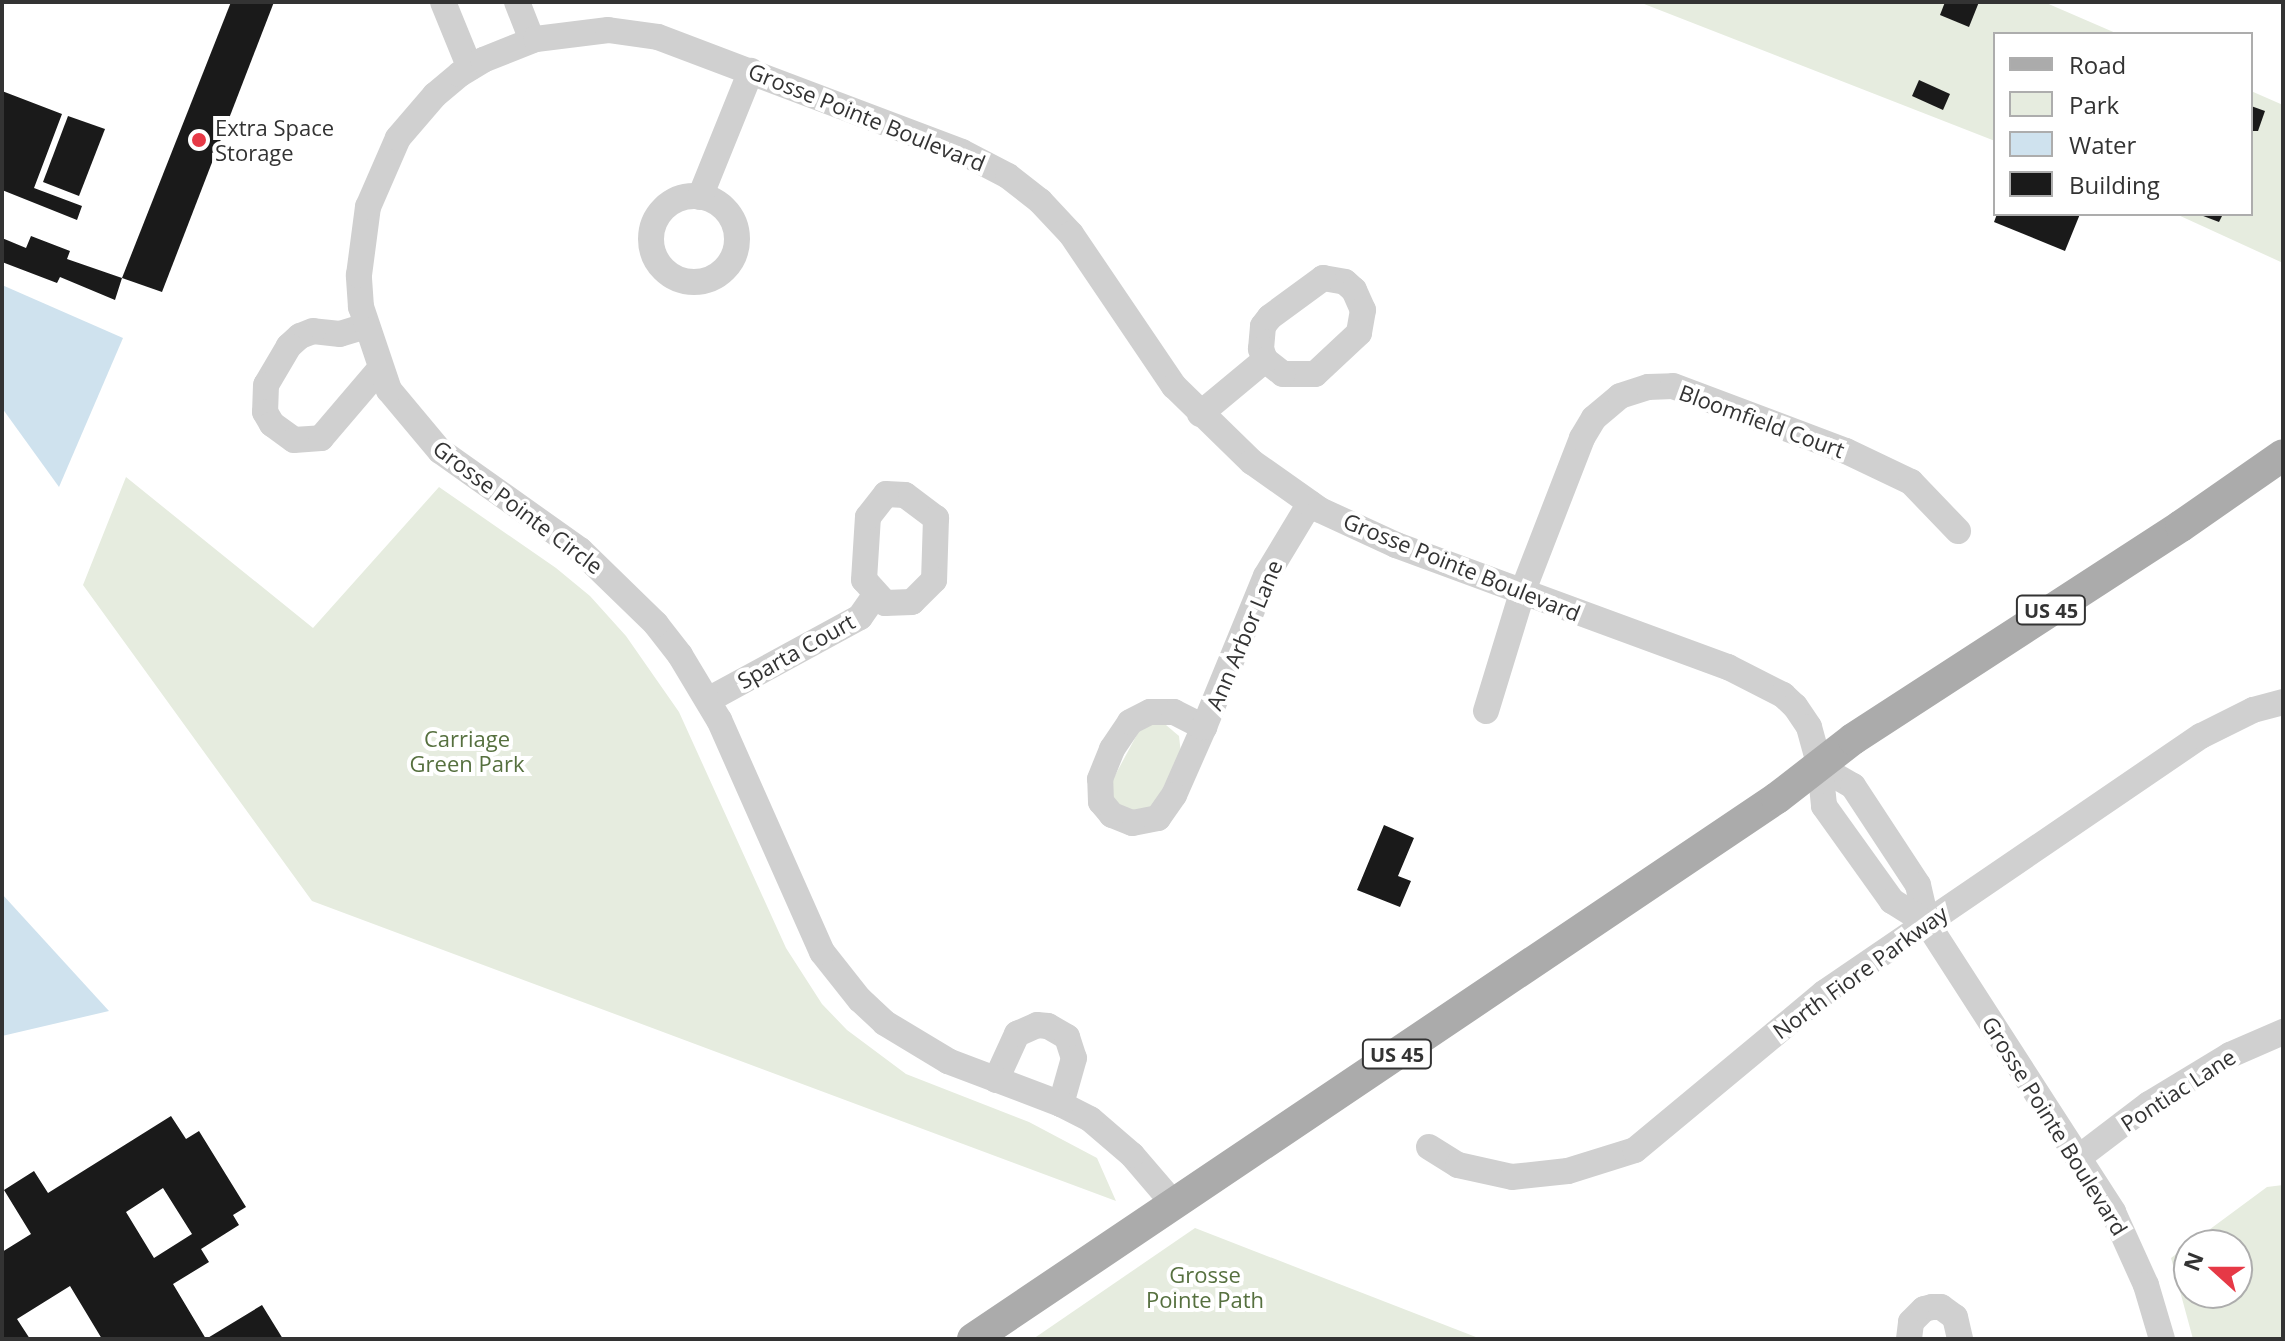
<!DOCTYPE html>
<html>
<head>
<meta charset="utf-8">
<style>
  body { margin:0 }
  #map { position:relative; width:2285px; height:1341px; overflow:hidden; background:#fff; font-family:"Open Sans",sans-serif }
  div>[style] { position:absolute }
  .green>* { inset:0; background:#e6ecdf }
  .water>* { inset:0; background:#cfe2ee }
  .building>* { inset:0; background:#1a1a1a }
  .minor>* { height:26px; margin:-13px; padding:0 13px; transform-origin:13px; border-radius:13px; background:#d0d0d0 }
  .minor>.ring { margin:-13px; padding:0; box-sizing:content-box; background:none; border:26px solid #d0d0d0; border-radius:50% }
  .major>* { height:32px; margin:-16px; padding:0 16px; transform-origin:16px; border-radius:16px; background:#ababab }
  .dots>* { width:22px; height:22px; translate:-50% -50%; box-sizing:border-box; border:4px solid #fff; border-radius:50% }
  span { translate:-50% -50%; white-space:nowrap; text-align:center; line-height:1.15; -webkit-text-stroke:8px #fff; paint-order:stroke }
  .shield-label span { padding:2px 6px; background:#fff; border:2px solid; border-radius:6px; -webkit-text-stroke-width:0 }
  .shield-label { font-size:20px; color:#333; font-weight:700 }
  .street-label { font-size:22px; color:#333 }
  .poi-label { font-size:22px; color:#333 }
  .left { translate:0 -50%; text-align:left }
  .park-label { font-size:22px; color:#56703f }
  .frame { position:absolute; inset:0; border:4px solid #333; pointer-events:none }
  .legend { position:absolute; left:1993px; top:32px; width:260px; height:184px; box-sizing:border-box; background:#fff; border:2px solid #adadad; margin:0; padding:10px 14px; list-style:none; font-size:24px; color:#333 }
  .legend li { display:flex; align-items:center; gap:16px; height:40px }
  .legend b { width:40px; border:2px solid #adadad }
  .north { position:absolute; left:2173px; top:1229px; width:80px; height:80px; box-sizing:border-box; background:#fff; border:2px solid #adadad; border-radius:50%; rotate:291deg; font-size:22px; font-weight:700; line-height:32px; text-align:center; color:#333 }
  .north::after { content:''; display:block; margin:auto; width:28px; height:36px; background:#e63946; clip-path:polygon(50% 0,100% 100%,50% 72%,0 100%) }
</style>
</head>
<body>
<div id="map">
  <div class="green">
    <i style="clip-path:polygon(1639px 2px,2044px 2px,2118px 34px,1995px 34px,1995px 141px)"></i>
    <i style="clip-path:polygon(2251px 91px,2283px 105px,2283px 263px,2176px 214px,2251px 214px)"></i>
    <i style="clip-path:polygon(126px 477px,313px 628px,439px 487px,556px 568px,590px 596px,626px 636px,679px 712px,786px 948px,822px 1004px,847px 1030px,906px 1074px,1029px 1122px,1097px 1158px,1116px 1201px,312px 901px,83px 585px)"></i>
    <i style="clip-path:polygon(1153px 723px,1166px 725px,1179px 736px,1181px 754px,1152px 809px,1125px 813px,1110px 793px,1112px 781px,1140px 729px)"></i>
    <i style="clip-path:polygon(evenodd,2283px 1185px,2283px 1339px,2193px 1339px,2171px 1258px,2267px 1187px,2283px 1185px,2237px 1245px,2237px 1293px,2189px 1293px,2189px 1245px,2237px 1245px)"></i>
    <i style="clip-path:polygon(1195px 1228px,1481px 1339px,1033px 1339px)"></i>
  </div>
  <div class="water">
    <i style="clip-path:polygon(2px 285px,123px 338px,59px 487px,2px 408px)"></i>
    <i style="clip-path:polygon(2px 894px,109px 1011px,2px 1036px)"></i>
  </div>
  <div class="building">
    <i style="clip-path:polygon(231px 2px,274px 2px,162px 292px,122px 278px)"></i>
    <i style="clip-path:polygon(1945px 2px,1979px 2px,1969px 27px,1940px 15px)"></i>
    <i style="clip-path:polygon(1919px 80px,1950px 94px,1943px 110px,1912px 96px)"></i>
    <i style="clip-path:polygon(2px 91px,62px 114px,34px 188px,82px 206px,77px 220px,2px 190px)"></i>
    <i style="clip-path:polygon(2251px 106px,2265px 111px,2258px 131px,2251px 131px)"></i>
    <i style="clip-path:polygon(68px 116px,105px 129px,79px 196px,43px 182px)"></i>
    <i style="clip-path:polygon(1997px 214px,2080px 214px,2065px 251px,1994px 222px)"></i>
    <i style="clip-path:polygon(2198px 214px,2223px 214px,2219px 222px)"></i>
    <i style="clip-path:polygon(31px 236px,70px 251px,67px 259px,122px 278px,115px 300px,60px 277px,57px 283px,2px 262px,2px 238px,26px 248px)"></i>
    <i style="clip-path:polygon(1384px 825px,1414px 838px,1398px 876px,1411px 881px,1400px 907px,1357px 890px)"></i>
    <i style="clip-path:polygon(evenodd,171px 1116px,186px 1139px,199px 1131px,246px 1207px,233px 1215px,239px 1225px,201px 1249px,209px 1262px,173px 1284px,206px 1339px,262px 1305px,283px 1339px,102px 1339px,70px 1286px,17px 1319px,30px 1339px,2px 1339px,2px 1252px,31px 1234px,4px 1190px,34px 1171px,48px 1193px,171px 1116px,163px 1188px,192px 1234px,154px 1258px,126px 1212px,163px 1188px)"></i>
  </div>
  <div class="minor">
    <i style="left:443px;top:2px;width:71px;rotate:67.8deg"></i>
    <i style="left:517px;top:2px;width:41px;rotate:68.5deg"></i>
    <i class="ring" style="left:651px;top:196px;width:60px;height:60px"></i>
    <i style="left:700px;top:197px;width:136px;rotate:-68deg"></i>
    <i style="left:1323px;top:278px;width:22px;rotate:10deg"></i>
    <i style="left:1345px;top:282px;width:12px;rotate:42deg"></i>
    <i style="left:1354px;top:290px;width:22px;rotate:66deg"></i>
    <i style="left:1363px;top:310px;width:23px;rotate:100deg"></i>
    <i style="left:1359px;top:333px;width:60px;rotate:137deg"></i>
    <i style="left:1315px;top:374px;width:32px;rotate:180deg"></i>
    <i style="left:1283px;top:374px;width:23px;rotate:-142deg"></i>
    <i style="left:1265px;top:360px;width:12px;rotate:-110deg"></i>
    <i style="left:1261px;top:349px;width:23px;rotate:-85deg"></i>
    <i style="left:1263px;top:326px;width:11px;rotate:-52deg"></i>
    <i style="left:1270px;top:317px;width:66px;rotate:-36.3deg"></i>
    <i style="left:366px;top:326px;width:27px;rotate:163deg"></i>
    <i style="left:340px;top:334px;width:27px;rotate:-174deg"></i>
    <i style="left:313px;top:331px;width:14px;rotate:159deg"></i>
    <i style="left:300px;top:336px;width:15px;rotate:138deg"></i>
    <i style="left:289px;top:346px;width:45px;rotate:120.5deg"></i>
    <i style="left:266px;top:385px;width:27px;rotate:92deg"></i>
    <i style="left:265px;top:412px;width:14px;rotate:60deg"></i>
    <i style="left:272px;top:424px;width:27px;rotate:36deg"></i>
    <i style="left:294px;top:440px;width:27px;rotate:-4deg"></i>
    <i style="left:321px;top:438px;width:91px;rotate:-49.5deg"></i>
    <i style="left:1200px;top:414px;width:85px;rotate:-39.7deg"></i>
    <i style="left:886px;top:494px;width:19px;rotate:3deg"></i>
    <i style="left:905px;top:495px;width:39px;rotate:37deg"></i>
    <i style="left:936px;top:518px;width:62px;rotate:91.8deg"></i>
    <i style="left:934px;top:580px;width:31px;rotate:135deg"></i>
    <i style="left:912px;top:602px;width:27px;rotate:178deg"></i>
    <i style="left:885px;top:603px;width:31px;rotate:-132deg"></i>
    <i style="left:864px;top:580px;width:63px;rotate:-86.4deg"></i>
    <i style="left:868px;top:517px;width:29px;rotate:-52deg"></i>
    <i style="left:708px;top:700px;width:173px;rotate:-28.6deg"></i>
    <i style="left:860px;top:617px;width:28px;rotate:-55deg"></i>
    <i style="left:1486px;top:711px;width:123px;rotate:-73deg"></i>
    <i style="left:1522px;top:593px;width:166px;rotate:-68.8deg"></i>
    <i style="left:1582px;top:438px;width:23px;rotate:-59deg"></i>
    <i style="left:1594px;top:418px;width:34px;rotate:-40deg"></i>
    <i style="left:1620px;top:396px;width:29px;rotate:-18deg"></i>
    <i style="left:1648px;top:387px;width:25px;rotate:-2deg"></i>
    <i style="left:1673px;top:386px;width:185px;rotate:20.6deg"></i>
    <i style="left:1846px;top:451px;width:72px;rotate:25.5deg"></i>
    <i style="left:1911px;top:482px;width:68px;rotate:46.2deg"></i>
    <i style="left:1204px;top:727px;width:74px;rotate:113.8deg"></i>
    <i style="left:1174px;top:795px;width:28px;rotate:125deg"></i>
    <i style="left:1158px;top:818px;width:26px;rotate:169deg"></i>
    <i style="left:1132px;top:823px;width:22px;rotate:-158deg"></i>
    <i style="left:1112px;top:815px;width:17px;rotate:-130deg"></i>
    <i style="left:1101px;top:802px;width:23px;rotate:-92deg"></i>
    <i style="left:1100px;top:779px;width:32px;rotate:-68deg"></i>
    <i style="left:1112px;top:749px;width:32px;rotate:-56deg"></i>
    <i style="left:1130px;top:722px;width:22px;rotate:-27deg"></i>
    <i style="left:1150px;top:712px;width:24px"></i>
    <i style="left:1174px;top:712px;width:34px;rotate:27deg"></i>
    <i style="left:1204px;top:727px;width:163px;rotate:-67.7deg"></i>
    <i style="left:1266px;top:576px;width:85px;rotate:-58.9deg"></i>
    <i style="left:1820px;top:767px;width:38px;rotate:30deg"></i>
    <i style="left:1853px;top:786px;width:118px;rotate:56.7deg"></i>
    <i style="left:1918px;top:885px;width:39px;rotate:77deg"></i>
    <i style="left:1927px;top:923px;width:344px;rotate:57.2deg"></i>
    <i style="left:2113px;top:1212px;width:80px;rotate:65.7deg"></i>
    <i style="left:2146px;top:1285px;width:56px;rotate:73.5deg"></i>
    <i style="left:996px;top:1080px;width:51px;rotate:-65.5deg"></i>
    <i style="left:1017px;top:1034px;width:22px;rotate:-24deg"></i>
    <i style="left:1037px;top:1025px;width:11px;rotate:5deg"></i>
    <i style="left:1048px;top:1026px;width:22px;rotate:30deg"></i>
    <i style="left:1067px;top:1037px;width:22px;rotate:72deg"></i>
    <i style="left:1074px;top:1058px;width:48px;rotate:105.8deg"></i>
    <i style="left:1429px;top:1147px;width:34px;rotate:32deg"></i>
    <i style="left:1458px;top:1165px;width:55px;rotate:12.5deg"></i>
    <i style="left:1512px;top:1177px;width:56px;rotate:-6.1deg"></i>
    <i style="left:1568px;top:1171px;width:70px;rotate:-17.4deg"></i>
    <i style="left:1635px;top:1150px;width:246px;rotate:-39.7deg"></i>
    <i style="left:1824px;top:993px;width:456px;rotate:-34.3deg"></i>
    <i style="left:2201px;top:736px;width:58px;rotate:-26.6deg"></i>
    <i style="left:2253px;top:710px;width:31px;rotate:-15deg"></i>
    <i style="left:2078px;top:1158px;width:89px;rotate:-37.3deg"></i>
    <i style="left:2149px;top:1104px;width:95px;rotate:-31.2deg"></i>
    <i style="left:2230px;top:1055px;width:58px;rotate:-23.5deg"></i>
    <i style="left:1174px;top:1204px;width:65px;rotate:-130.6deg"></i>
    <i style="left:1132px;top:1155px;width:55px;rotate:-139.4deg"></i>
    <i style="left:1090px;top:1119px;width:33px;rotate:-153deg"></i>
    <i style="left:1061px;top:1104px;width:121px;rotate:-159.2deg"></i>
    <i style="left:948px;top:1061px;width:74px;rotate:-148.9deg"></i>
    <i style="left:885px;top:1023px;width:34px;rotate:-137deg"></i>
    <i style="left:860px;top:1000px;width:61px;rotate:-128.4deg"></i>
    <i style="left:822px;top:952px;width:254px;rotate:-113.9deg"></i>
    <i style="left:719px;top:720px;width:76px;rotate:-121deg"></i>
    <i style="left:680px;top:655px;width:39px;rotate:-128deg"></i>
    <i style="left:656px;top:624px;width:106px;rotate:-135.8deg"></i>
    <i style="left:580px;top:550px;width:171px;rotate:-144.7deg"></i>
    <i style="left:440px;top:451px;width:80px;rotate:-129.9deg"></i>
    <i style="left:389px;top:390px;width:88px;rotate:-108.6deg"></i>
    <i style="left:361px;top:307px;width:32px;rotate:-94deg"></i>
    <i style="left:359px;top:275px;width:69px;rotate:-82.5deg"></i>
    <i style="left:368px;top:207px;width:75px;rotate:-66.5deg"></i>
    <i style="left:398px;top:138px;width:57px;rotate:-49.3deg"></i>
    <i style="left:435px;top:95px;width:33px;rotate:-40deg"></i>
    <i style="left:460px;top:74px;width:27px;rotate:-31deg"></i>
    <i style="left:483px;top:60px;width:57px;rotate:-21.6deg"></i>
    <i style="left:536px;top:39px;width:73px;rotate:-7.1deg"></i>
    <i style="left:608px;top:30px;width:50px;rotate:8deg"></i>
    <i style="left:658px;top:37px;width:325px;rotate:20.7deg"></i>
    <i style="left:962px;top:152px;width:52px;rotate:27.6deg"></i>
    <i style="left:1008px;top:176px;width:41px;rotate:38deg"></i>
    <i style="left:1040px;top:201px;width:45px;rotate:46.8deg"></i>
    <i style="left:1071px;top:234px;width:184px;rotate:55.9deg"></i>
    <i style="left:1174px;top:386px;width:109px;rotate:44.3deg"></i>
    <i style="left:1252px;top:462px;width:83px;rotate:35.2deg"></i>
    <i style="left:1320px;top:510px;width:84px;rotate:24.7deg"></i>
    <i style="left:1396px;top:545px;width:354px;rotate:20.2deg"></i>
    <i style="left:1728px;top:667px;width:62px;rotate:27deg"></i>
    <i style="left:1783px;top:695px;width:16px;rotate:43deg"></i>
    <i style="left:1795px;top:706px;width:25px;rotate:56deg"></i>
    <i style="left:1809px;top:727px;width:41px;rotate:74.6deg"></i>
    <i style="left:1820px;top:767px;width:39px;rotate:84deg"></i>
    <i style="left:1824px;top:806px;width:117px;rotate:54.4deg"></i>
    <i style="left:1892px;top:901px;width:41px;rotate:32.2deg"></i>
    <i style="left:1909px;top:1339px;width:17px;rotate:-83deg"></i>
    <i style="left:1911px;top:1322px;width:18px;rotate:-45deg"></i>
    <i style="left:1924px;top:1309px;width:8px;rotate:-14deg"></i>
    <i style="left:1932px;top:1307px;width:9px"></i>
    <i style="left:1941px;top:1307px;width:17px;rotate:36deg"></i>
    <i style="left:1955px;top:1317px;width:23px;rotate:77deg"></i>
  </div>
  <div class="major">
    <i style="left:973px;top:1339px;width:969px;rotate:-33.94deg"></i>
    <i style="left:1777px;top:798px;width:96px;rotate:-37.8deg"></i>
    <i style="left:1853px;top:739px;width:391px;rotate:-33deg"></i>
    <i style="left:2181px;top:526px;width:124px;rotate:-34.8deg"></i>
  </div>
  <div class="dots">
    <i style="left:199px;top:140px;background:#e63946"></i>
  </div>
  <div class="shield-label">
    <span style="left:2051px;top:610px">US 45</span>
    <span style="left:1397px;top:1054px">US 45</span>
  </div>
  <div class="street-label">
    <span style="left:867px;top:117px;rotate:22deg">Grosse Pointe Boulevard</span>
    <span style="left:1762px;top:421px;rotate:20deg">Bloomfield Court</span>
    <span style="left:518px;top:507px;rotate:37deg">Grosse Pointe Circle</span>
    <span style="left:1462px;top:567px;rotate:22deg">Grosse Pointe Boulevard</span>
    <span style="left:1244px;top:635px;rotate:-67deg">Ann Arbor Lane</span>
    <span style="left:796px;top:651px;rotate:-29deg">Sparta Court</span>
    <span style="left:1860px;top:972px;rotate:-36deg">North Fiore Parkway</span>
    <span style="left:2178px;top:1090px;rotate:-33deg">Pontiac Lane</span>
    <span style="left:2055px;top:1126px;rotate:58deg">Grosse Pointe Boulevard</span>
  </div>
  <div class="poi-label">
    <span class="left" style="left:215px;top:140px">Extra Space<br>Storage</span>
  </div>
  <div class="park-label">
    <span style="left:467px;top:751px">Carriage<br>Green Park</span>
    <span style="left:1205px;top:1287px">Grosse<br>Pointe Path</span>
  </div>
  <div class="frame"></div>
  <ul class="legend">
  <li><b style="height:10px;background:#ababab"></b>Road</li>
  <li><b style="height:22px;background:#e6ecdf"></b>Park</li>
  <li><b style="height:22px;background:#cfe2ee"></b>Water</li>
  <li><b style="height:22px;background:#1a1a1a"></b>Building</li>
  </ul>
  <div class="north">N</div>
</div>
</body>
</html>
